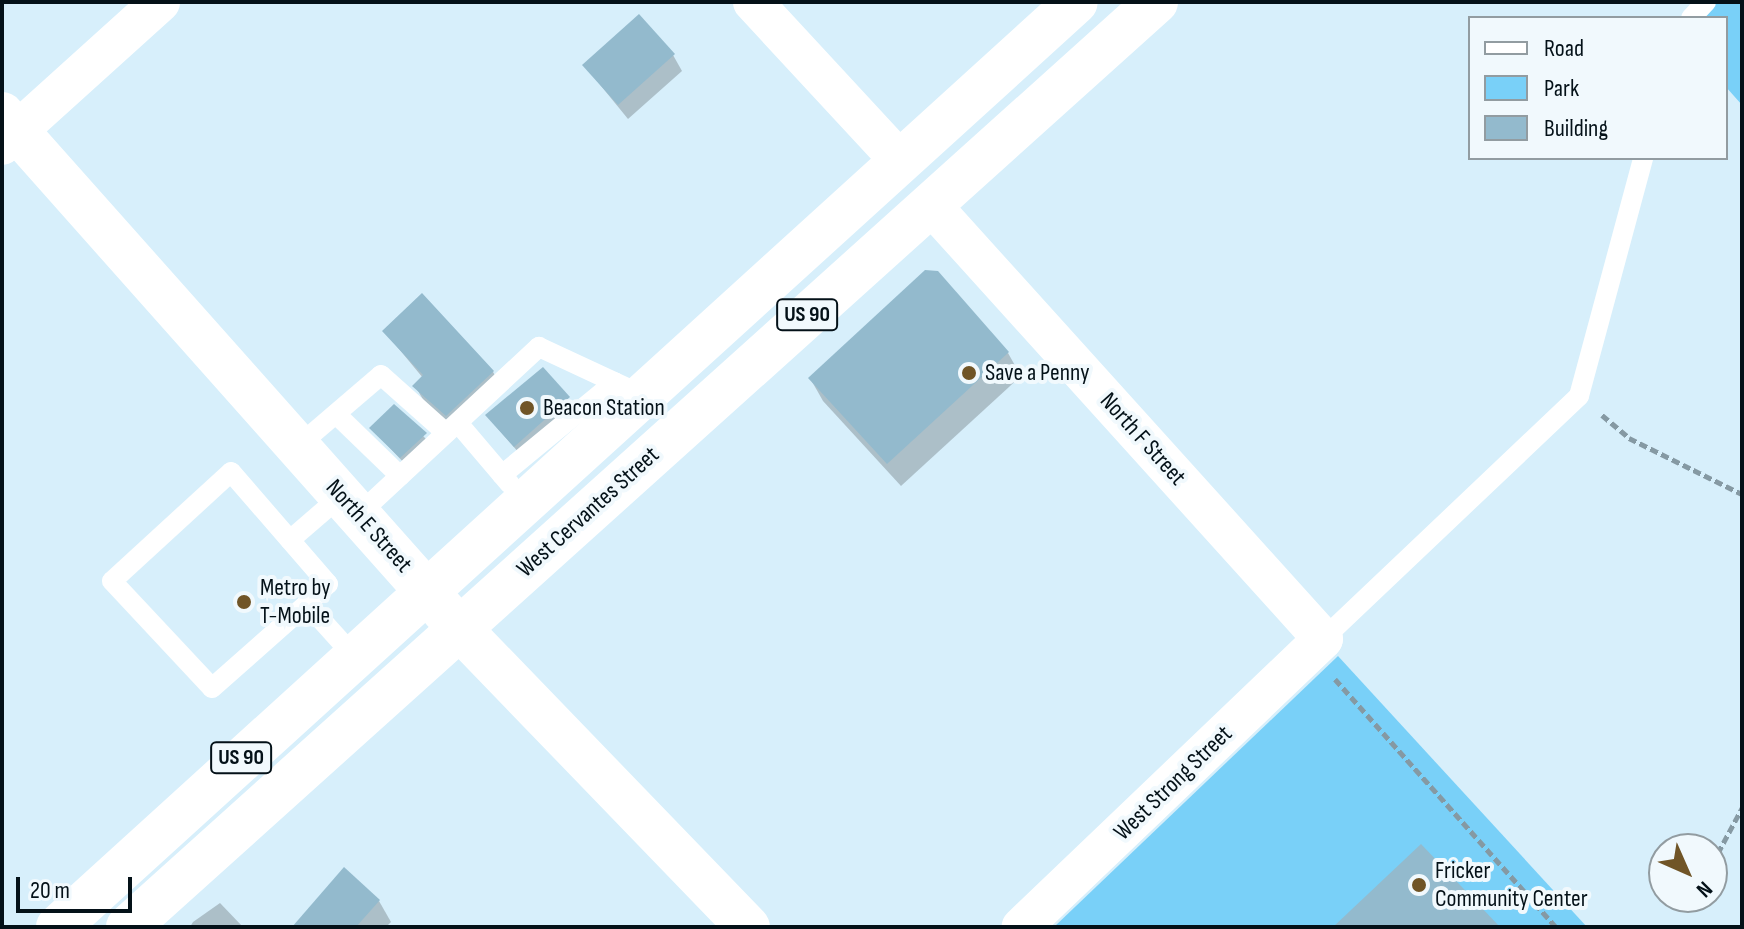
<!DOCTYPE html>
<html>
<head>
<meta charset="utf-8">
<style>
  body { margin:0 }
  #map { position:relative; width:1744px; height:929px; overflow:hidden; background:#d7effb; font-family:"Sofia Sans Condensed",sans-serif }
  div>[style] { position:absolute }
  .green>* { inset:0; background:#79d0f8 }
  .shadow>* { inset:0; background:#0003 }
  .building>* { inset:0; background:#93bacd }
  .path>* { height:5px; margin-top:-2.5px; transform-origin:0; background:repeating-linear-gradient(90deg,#8599a3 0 8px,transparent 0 12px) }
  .lane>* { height:20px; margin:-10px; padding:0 10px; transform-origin:10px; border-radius:10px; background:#fff }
  .street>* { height:40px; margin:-20px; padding:0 20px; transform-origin:20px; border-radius:20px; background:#fff }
  .secondary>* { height:44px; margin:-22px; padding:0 22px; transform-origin:22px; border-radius:22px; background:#fff }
  .primary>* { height:44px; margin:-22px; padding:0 22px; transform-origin:22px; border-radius:22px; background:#fff }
  .dots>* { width:22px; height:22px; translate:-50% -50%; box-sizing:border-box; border:4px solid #f1f9fd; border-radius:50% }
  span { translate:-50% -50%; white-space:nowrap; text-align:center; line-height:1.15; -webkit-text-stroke:8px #f1f9fd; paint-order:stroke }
  .shield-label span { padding:2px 6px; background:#f1f9fd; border:2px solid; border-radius:6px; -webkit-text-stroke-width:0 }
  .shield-label { font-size:22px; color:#041118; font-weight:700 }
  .poi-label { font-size:24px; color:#041118 }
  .left { translate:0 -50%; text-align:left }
  .street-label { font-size:24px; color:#041118 }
  .frame { position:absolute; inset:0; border:4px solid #041118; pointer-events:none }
  .legend { position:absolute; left:1468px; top:16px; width:260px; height:144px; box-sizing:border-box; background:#f1f9fd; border:2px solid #929ca1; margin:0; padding:10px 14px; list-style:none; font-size:24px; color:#041118 }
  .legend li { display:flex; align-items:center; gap:16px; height:40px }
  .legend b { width:40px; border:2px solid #929ca1 }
  .north { position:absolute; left:1648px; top:833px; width:80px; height:80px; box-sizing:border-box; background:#f1f9fd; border:2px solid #929ca1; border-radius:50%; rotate:135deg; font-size:22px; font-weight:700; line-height:32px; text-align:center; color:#041118 }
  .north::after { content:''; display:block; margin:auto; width:28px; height:36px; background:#705527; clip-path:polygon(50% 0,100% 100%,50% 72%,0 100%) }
  .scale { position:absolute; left:16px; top:877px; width:116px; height:36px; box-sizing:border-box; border:4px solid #041118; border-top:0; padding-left:10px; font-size:24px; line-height:28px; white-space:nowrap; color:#041118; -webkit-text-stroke:6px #f1f9fd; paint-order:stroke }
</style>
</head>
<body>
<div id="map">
  <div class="green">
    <i style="clip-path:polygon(1699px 2px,1742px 2px,1742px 105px,1726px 87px,1726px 18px,1681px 18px)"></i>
    <i style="clip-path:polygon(1338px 656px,1587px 927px,1054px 927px)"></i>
  </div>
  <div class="shadow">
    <i style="clip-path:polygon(673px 55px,682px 71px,628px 119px,584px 65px)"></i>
    <i style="clip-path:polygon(385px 332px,493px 372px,502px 387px,456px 430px,424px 401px,415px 386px,423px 378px)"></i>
    <i style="clip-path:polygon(1008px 353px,1021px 376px,901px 486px,823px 401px,810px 378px)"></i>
    <i style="clip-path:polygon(568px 399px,572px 406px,519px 453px,492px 422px)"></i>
    <i style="clip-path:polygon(394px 407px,429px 442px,405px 464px,372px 429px)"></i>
    <i style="clip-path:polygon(379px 901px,391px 922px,386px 927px,295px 927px)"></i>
    <i style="clip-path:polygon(220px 903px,243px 927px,190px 927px,193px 922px)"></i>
  </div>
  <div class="building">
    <i style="clip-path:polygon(639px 14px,675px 54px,618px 105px,582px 65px)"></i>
    <i style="clip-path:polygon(925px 270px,938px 271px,1009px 352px,887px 464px,808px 378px)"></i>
    <i style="clip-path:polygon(422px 293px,494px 371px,446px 416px,412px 386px,423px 375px,382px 331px)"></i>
    <i style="clip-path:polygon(543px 367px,570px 397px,514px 447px,485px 415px)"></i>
    <i style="clip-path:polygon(394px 404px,427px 433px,400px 458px,369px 428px)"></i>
    <i style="clip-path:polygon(1421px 844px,1500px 927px,1333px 927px)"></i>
    <i style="clip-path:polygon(344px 867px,380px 900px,356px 927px,292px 927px)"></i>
  </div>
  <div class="path">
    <i style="left:1602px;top:415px;width:35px;rotate:40deg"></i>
    <i style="left:1629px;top:438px;width:126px;rotate:26.4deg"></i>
    <i style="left:1335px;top:679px;width:332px;rotate:48.3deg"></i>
    <i style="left:1712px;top:864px;width:64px;rotate:-61.8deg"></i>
    <i style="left:1688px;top:909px;width:13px;rotate:-63deg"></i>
  </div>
  <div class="lane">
    <i style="left:1691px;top:18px;width:22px;rotate:-47deg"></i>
    <i style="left:336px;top:414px;width:89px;rotate:44.1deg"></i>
    <i style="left:458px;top:423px;width:80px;rotate:49.6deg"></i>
    <i style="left:298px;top:446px;width:109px;rotate:-40.5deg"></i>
    <i style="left:381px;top:375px;width:87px;rotate:41.7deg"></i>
    <i style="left:502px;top:475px;width:146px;rotate:-39.5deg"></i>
    <i style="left:358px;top:515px;width:247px;rotate:-42.9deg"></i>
    <i style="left:539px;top:347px;width:114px;rotate:25deg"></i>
    <i style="left:290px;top:540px;width:67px;rotate:-40.8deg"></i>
    <i style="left:307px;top:604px;width:29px;rotate:-44deg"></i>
    <i style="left:328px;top:584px;width:148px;rotate:-130.9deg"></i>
    <i style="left:231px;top:472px;width:161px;rotate:137.5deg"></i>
    <i style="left:112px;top:581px;width:146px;rotate:46.9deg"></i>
    <i style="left:212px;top:688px;width:127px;rotate:-41.5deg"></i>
    <i style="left:307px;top:604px;width:69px;rotate:48deg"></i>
    <i style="left:1323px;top:639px;width:353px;rotate:-43.5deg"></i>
    <i style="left:1579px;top:396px;width:246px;rotate:-74.9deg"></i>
  </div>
  <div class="street">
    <i style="left:753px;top:2px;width:217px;rotate:47.2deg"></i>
    <i style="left:2px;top:145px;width:213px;rotate:-42.1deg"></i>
    <i style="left:930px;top:204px;width:586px;rotate:47.9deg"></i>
    <i style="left:1323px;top:639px;width:417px;rotate:136.3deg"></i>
  </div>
  <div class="secondary">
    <i style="left:2px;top:114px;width:688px;rotate:48.36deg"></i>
    <i style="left:459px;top:628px;width:416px;rotate:46deg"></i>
  </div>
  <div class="primary">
    <i style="left:58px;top:927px;width:1375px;rotate:-42.26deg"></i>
    <i style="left:128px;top:927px;width:1383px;rotate:-41.98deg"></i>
  </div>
  <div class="dots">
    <i style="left:969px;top:373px;background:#705527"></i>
    <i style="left:527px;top:408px;background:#705527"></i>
    <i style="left:244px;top:602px;background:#705527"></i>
    <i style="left:1419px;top:885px;background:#705527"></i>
  </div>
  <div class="shield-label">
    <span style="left:807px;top:315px">US 90</span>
    <span style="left:241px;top:758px">US 90</span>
  </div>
  <div class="poi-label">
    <span class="left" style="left:985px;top:373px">Save a Penny</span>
    <span class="left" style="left:543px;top:408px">Beacon Station</span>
    <span class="left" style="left:260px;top:602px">Metro by<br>T-Mobile</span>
    <span class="left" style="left:1435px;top:885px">Fricker<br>Community Center</span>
  </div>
  <div class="street-label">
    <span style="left:1143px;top:439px;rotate:48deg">North F Street</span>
    <span style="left:588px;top:512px;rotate:-42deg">West Cervantes Street</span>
    <span style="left:369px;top:526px;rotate:48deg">North E Street</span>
    <span style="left:1173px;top:783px;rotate:-44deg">West Strong Street</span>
  </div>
  <div class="frame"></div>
  <ul class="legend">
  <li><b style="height:10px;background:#fff"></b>Road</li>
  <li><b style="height:22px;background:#79d0f8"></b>Park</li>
  <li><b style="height:22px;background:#93bacd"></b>Building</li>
  </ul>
  <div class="north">N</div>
  <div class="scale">20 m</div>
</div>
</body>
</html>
